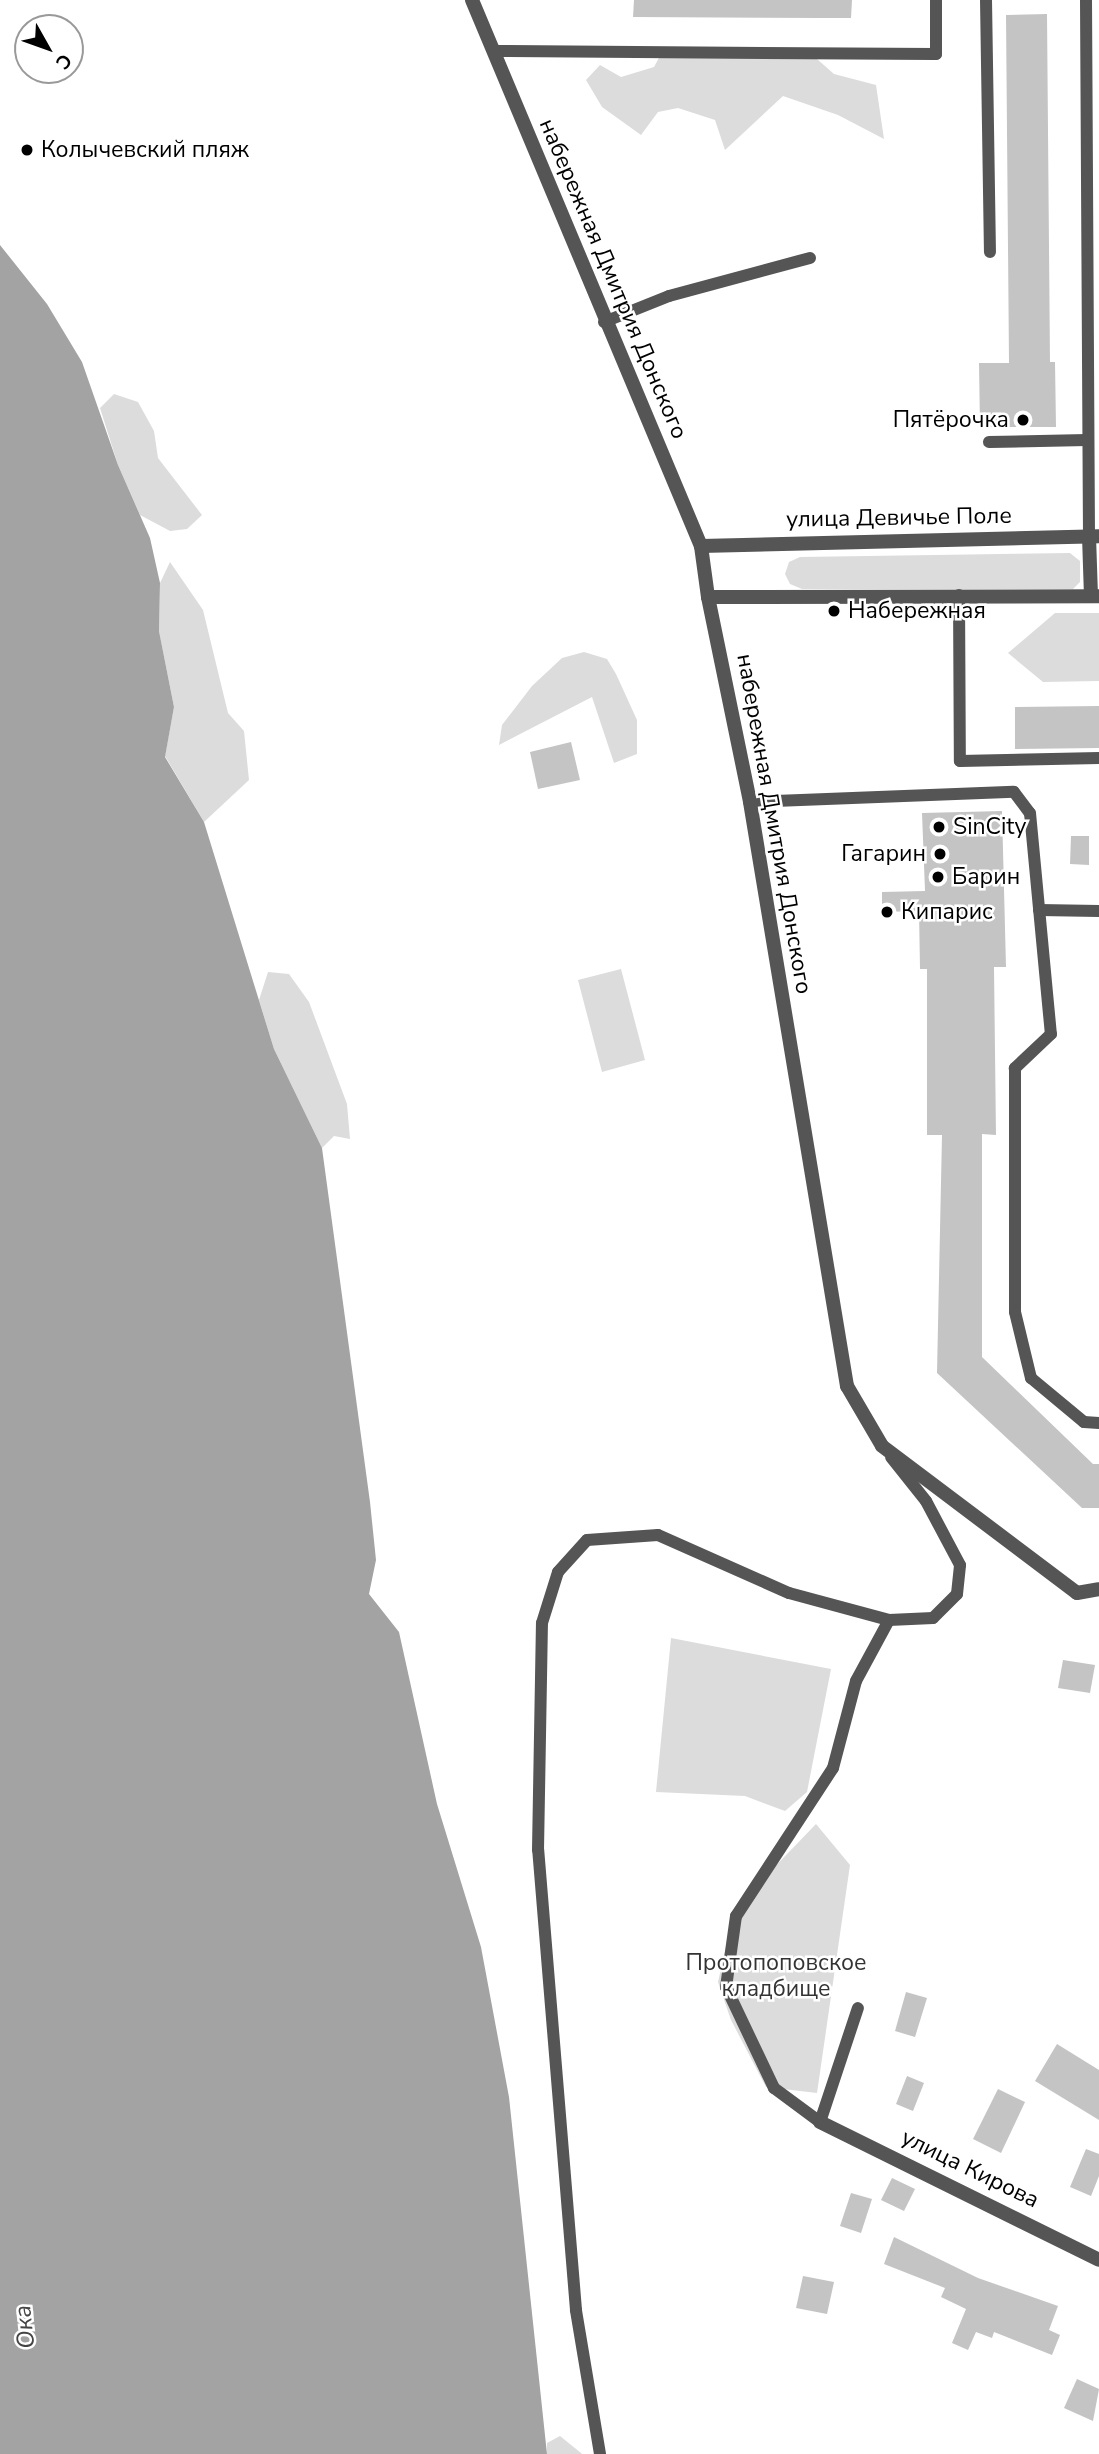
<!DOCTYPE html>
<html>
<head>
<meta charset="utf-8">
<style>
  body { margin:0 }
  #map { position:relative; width:1099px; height:2454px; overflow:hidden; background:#fff; font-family:"Nunito Sans",sans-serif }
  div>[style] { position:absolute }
  .green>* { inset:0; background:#dcdcdc }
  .water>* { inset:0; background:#a3a3a3 }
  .building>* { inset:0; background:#c4c4c4 }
  .service>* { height:12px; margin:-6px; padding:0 6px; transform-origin:6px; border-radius:6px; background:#555 }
  .minor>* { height:14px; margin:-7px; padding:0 7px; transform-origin:7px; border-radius:7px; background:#555 }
  .tertiary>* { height:14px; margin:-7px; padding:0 7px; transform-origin:7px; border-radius:7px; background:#555 }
  .dots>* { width:19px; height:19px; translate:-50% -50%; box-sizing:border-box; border:4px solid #fff; border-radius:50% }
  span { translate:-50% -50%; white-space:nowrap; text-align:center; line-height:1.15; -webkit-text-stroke:5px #fff; paint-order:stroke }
  .poi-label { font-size:23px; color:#000 }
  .left { translate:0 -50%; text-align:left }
  .right { translate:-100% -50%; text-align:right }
  .street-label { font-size:23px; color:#000 }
  .park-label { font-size:23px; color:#333 }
  .water-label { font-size:24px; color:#444; font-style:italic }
  .north { position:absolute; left:14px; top:14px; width:70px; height:70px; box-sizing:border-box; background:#fff; border:2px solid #999; border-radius:50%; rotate:130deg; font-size:19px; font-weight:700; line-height:28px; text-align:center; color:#000 }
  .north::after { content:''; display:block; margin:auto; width:24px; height:32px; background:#000; clip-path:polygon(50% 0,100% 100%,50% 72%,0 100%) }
</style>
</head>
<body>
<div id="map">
  <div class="green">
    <i style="clip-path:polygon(809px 52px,834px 74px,876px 85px,884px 139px,838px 115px,783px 96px,725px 150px,715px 120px,678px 108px,658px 112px,641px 135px,602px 107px,586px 80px,600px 65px,621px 77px,654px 67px,661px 54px)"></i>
    <i style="clip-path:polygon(114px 394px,138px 402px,154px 431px,158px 458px,202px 515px,187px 529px,170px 531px,140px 515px,118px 465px,100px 408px)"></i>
    <i style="clip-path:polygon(1070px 553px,1080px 561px,1080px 582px,1073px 589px,802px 589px,790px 584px,785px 574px,789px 562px,800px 557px)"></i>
    <i style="clip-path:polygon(170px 562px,203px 610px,228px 713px,244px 731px,249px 780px,204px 822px,165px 756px,174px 707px,159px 631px,160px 583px)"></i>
    <i style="clip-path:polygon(1055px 613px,1099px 613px,1099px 681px,1043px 682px,1008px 653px)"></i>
    <i style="clip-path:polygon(584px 652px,607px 659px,616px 674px,637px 720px,637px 754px,614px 763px,592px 697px,499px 745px,502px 725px,532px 686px,562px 658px)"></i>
    <i style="clip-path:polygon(621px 969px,645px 1060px,602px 1072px,578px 980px)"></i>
    <i style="clip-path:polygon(268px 972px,289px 974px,309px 1002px,347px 1104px,350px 1139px,334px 1136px,322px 1148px,274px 1049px,259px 1000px)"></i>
    <i style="clip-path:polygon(671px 1638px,831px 1669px,807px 1792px,785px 1811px,745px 1796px,656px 1792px)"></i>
    <i style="clip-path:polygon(816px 1824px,850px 1865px,817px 2093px,766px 2087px,731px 2020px,718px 1982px,735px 1908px)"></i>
    <i style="clip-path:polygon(560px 2436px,581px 2453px,582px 2454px,547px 2454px,547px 2443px)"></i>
  </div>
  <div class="water">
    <i style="clip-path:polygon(0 245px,47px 304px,82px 362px,118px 465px,150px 538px,160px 583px,159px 631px,174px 707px,165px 757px,204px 822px,274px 1049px,322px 1148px,370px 1502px,376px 1560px,369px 1594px,399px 1632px,437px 1804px,481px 1947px,509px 2097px,547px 2454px,0 2454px)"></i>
  </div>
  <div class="building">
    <i style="clip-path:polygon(634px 0,852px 0,851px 18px,819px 18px,633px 17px)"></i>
    <i style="clip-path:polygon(1047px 14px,1050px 362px,1055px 362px,1056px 427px,980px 427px,979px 363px,1009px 363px,1006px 15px)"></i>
    <i style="clip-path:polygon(1099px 706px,1099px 748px,1015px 749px,1015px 707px)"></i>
    <i style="clip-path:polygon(571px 742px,580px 780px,538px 789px,530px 752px)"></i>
    <i style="clip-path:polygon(1002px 811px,1006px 967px,994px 967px,996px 1135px,982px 1134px,982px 1357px,1093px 1464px,1099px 1464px,1099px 1508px,1082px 1508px,937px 1373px,942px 1135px,927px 1135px,927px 969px,920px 969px,919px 911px,882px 912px,882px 892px,925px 891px,922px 813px)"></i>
    <i style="clip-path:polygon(1071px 836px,1089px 836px,1089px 865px,1070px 864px)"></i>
    <i style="clip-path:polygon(1063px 1660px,1095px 1665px,1090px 1693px,1058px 1688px)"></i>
    <i style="clip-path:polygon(906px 1992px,927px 1998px,915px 2037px,895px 2031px)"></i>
    <i style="clip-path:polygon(1057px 2044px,1099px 2070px,1099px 2120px,1035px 2081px)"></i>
    <i style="clip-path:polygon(907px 2076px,924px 2083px,913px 2111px,896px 2104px)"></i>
    <i style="clip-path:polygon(998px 2089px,1025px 2102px,1001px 2153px,973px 2139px)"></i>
    <i style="clip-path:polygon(1086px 2149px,1099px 2154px,1099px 2176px,1091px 2196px,1070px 2187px)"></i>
    <i style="clip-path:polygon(892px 2178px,915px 2189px,904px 2211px,881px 2200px)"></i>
    <i style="clip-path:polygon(851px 2193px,872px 2199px,861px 2233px,840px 2226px)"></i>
    <i style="clip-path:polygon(894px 2237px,978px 2278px,1058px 2306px,1049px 2330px,1060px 2335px,1052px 2355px,994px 2332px,992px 2338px,976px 2332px,968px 2350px,952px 2343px,966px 2309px,941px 2297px,945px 2288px,884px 2264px)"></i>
    <i style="clip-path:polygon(803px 2276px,834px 2282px,827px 2314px,796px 2308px)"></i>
    <i style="clip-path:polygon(1077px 2379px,1099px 2389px,1093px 2421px,1064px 2408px)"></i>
  </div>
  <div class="service">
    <i style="left:986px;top:0;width:252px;rotate:89.1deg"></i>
    <i style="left:1086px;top:0;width:536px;rotate:89.68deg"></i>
    <i style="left:493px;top:51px;width:443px;rotate:0.4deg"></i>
    <i style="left:936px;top:54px;width:54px;rotate:-90deg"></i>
    <i style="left:604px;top:322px;width:70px;rotate:-21.8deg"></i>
    <i style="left:669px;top:296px;width:146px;rotate:-15.1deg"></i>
    <i style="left:989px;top:442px;width:98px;rotate:-1.2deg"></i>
    <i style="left:959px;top:595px;width:166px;rotate:89.7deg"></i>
    <i style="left:960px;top:761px;width:139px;rotate:-1.2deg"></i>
    <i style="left:750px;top:802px;width:264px;rotate:-2.2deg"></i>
    <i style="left:1014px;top:792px;width:26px;rotate:53deg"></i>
    <i style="left:1030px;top:813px;width:222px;rotate:84.6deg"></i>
    <i style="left:1051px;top:1034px;width:50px;rotate:136.6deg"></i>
    <i style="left:1015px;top:1068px;width:244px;rotate:90deg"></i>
    <i style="left:1015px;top:1312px;width:68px;rotate:76.4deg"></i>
    <i style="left:1031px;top:1378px;width:69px;rotate:39.7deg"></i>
    <i style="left:1084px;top:1422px;width:15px;rotate:4deg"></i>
    <i style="left:1039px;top:910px;width:60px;rotate:1deg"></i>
    <i style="left:889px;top:1620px;width:44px;rotate:-2.6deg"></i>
    <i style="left:933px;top:1618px;width:34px;rotate:-45deg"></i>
    <i style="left:957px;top:1594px;width:29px;rotate:-84deg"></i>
    <i style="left:960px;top:1565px;width:72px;rotate:-118deg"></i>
    <i style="left:926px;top:1501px;width:56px;rotate:-128.5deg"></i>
    <i style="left:600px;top:2454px;width:146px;rotate:-99.5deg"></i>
    <i style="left:576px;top:2310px;width:462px;rotate:-94.7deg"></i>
    <i style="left:538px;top:1850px;width:227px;rotate:-89deg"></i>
    <i style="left:542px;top:1623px;width:53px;rotate:-72.6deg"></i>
    <i style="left:558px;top:1572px;width:43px;rotate:-47.8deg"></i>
    <i style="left:587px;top:1540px;width:71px;rotate:-4deg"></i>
    <i style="left:658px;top:1535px;width:143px;rotate:23.9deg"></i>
    <i style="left:789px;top:1593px;width:104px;rotate:15.1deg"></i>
    <i style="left:889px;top:1620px;width:69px;rotate:118.4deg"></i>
    <i style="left:856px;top:1681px;width:90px;rotate:104.8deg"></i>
    <i style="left:833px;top:1768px;width:177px;rotate:123.2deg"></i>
    <i style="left:736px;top:1916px;width:72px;rotate:98deg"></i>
    <i style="left:726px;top:1987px;width:112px;rotate:64.6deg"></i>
    <i style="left:774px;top:2088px;width:57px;rotate:36.5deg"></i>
    <i style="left:820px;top:2122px;width:120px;rotate:-71.6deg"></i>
  </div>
  <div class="minor">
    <i style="left:708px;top:597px;width:209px;rotate:78.4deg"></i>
    <i style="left:750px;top:802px;width:592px;rotate:80.57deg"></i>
    <i style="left:847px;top:1386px;width:69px;rotate:59.7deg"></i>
    <i style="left:882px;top:1446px;width:244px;rotate:37deg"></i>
    <i style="left:1077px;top:1593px;width:22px;rotate:-10deg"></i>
    <i style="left:820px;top:2122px;width:311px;rotate:26.3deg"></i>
  </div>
  <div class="tertiary">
    <i style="left:472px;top:0;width:592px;rotate:67.25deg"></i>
    <i style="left:701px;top:546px;width:51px;rotate:82.2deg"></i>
    <i style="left:708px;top:597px;width:391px;rotate:-0.1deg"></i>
    <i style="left:1089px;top:536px;width:60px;rotate:88.1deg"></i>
    <i style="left:701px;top:546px;width:398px;rotate:-1.4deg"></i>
  </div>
  <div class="dots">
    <i style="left:27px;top:150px;background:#000"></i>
    <i style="left:1023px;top:420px;background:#000"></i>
    <i style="left:834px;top:611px;background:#000"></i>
    <i style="left:939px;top:827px;background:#000"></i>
    <i style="left:940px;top:854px;background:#000"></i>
    <i style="left:938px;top:877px;background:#000"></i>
    <i style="left:887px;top:912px;background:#000"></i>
  </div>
  <div class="poi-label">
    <span class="left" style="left:41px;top:150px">Колычевский пляж</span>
    <span class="right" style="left:1009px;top:420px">Пятёрочка</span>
    <span class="left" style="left:848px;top:611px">Набережная</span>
    <span class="left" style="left:953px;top:827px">SinCity</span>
    <span class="right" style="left:926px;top:854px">Гагарин</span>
    <span class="left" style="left:952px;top:877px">Барин</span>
    <span class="left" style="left:901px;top:912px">Кипарис</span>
  </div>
  <div class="street-label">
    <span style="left:613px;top:279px;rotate:67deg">набережная Дмитрия Донского</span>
    <span style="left:899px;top:518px;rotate:-1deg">улица Девичье Поле</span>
    <span style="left:774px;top:824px;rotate:80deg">набережная Дмитрия Донского</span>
    <span style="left:970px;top:2169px;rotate:26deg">улица Кирова</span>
  </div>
  <div class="park-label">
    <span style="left:776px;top:1976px">Протопоповское<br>кладбище</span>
  </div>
  <div class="water-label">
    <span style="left:25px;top:2327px;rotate:-96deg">Ока</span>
  </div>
  <div class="north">С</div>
</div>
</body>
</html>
